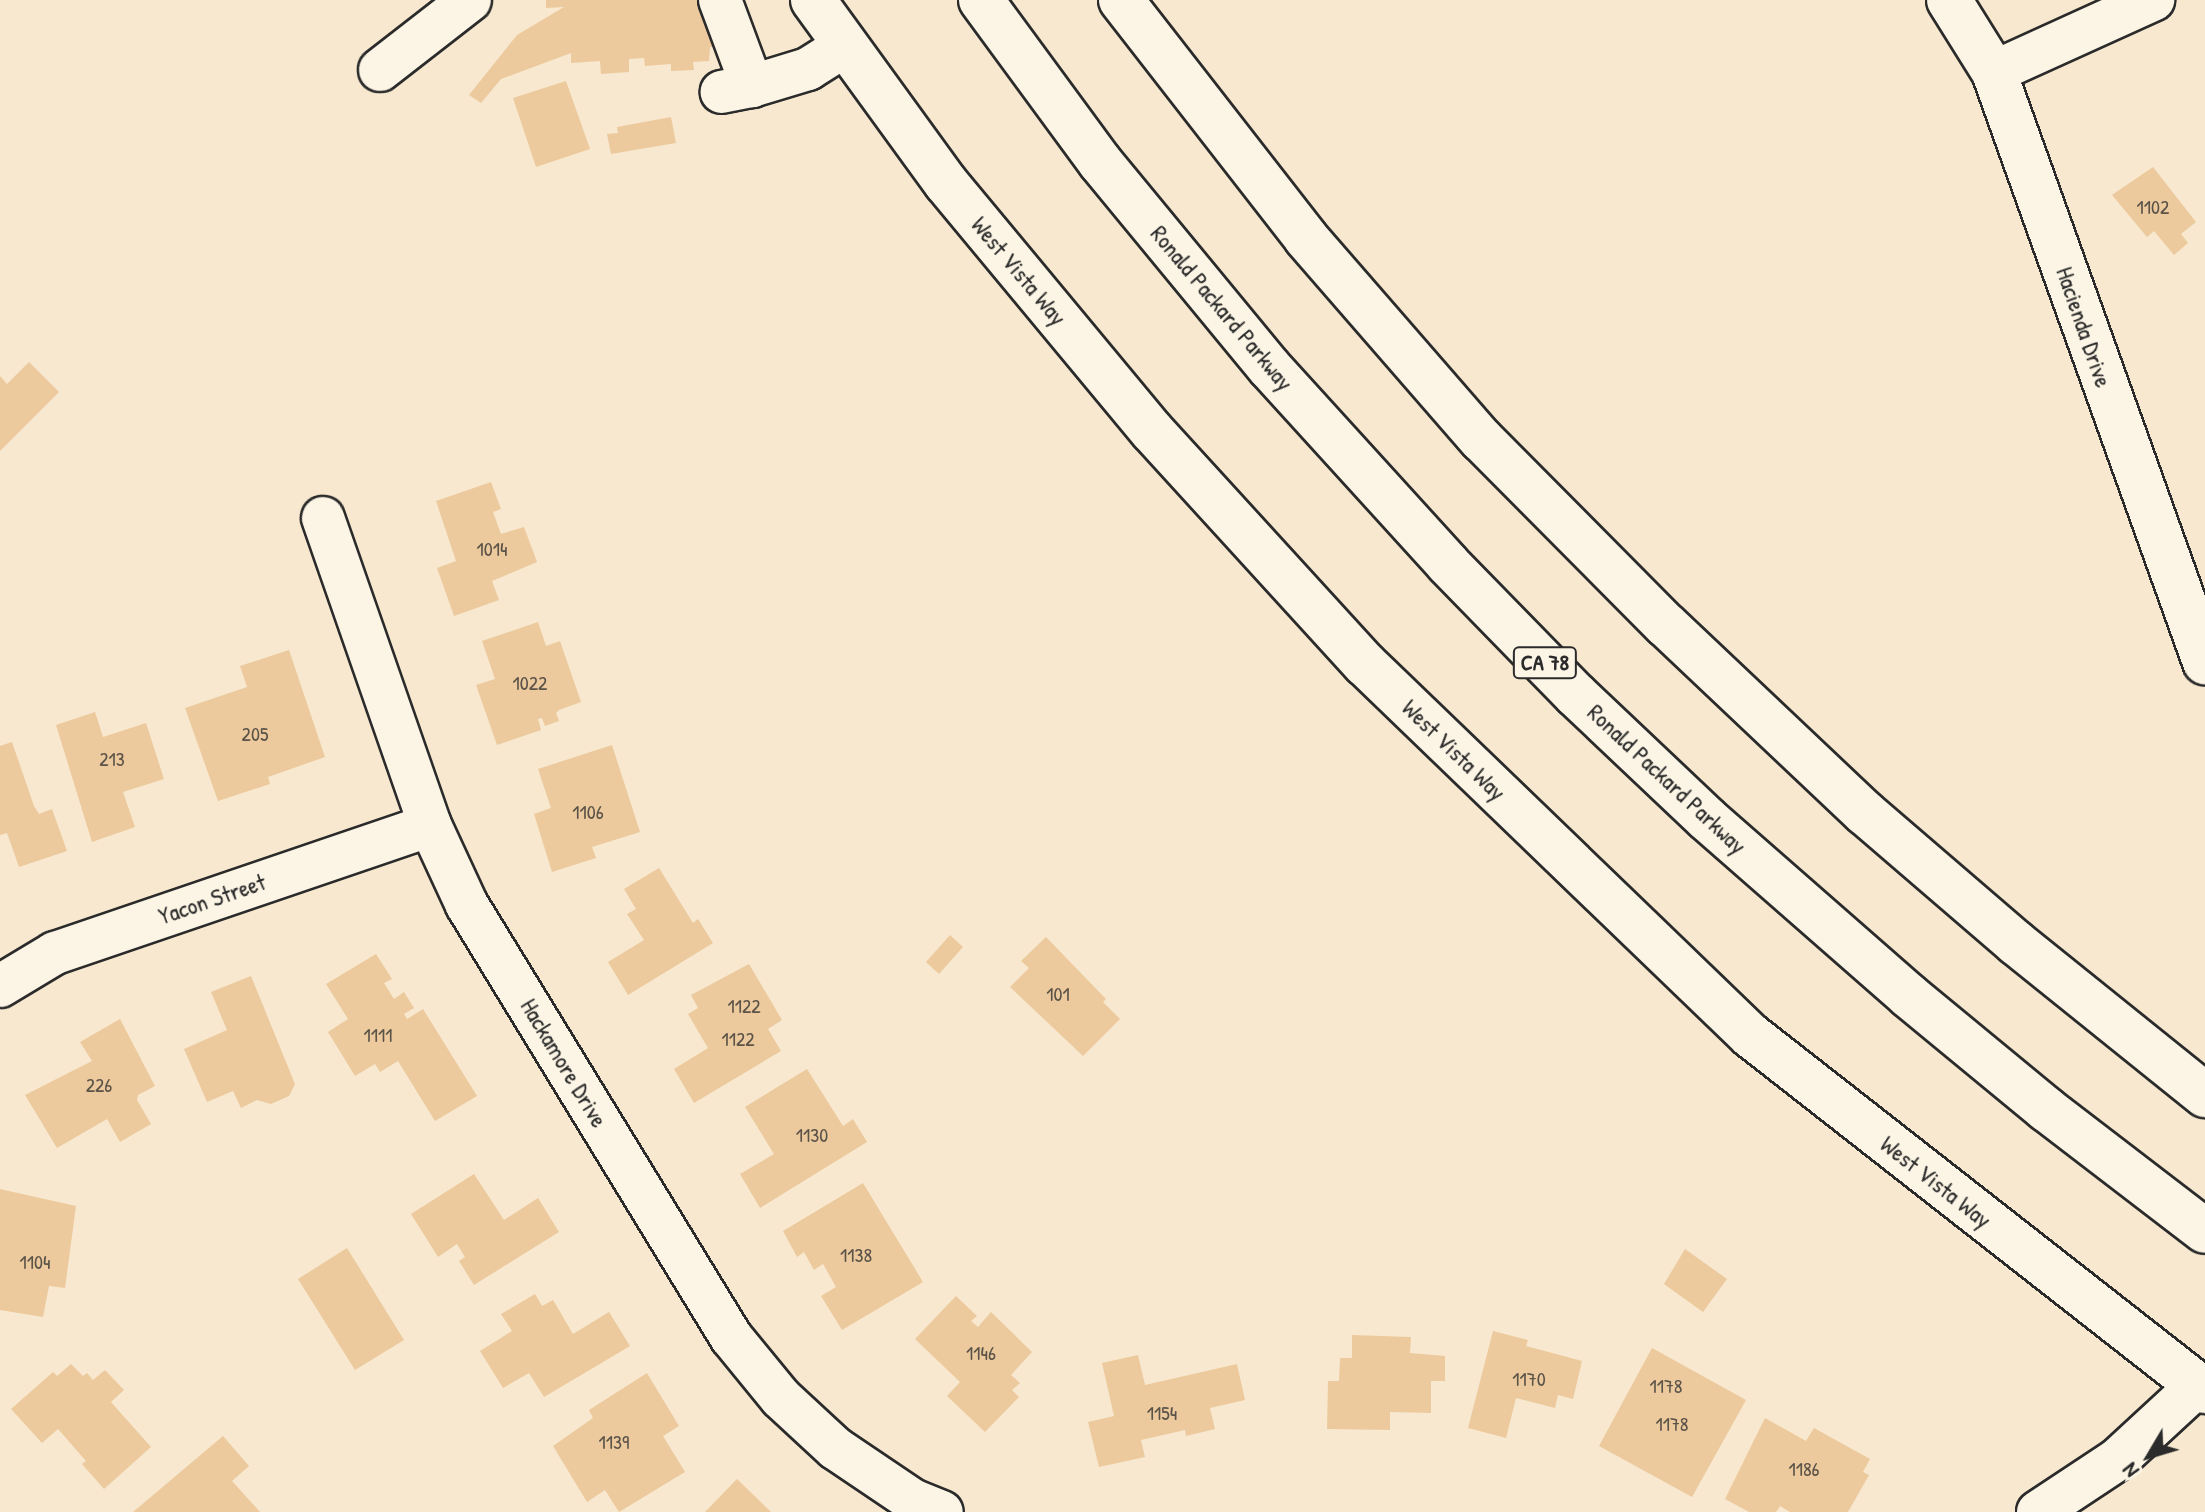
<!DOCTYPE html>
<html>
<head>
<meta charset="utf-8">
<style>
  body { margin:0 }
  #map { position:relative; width:2205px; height:1512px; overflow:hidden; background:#f7e8cf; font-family:"Patrick Hand",sans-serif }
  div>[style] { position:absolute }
  .building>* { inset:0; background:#ecca9d }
  .roads { filter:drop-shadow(2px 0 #2b2b2b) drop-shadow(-2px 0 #2b2b2b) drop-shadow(0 2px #2b2b2b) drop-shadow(0 -2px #2b2b2b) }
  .minor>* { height:42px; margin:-21px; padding:0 21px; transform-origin:21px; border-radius:21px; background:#fcf5e5 }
  .major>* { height:44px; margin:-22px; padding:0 22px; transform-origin:22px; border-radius:22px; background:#fcf5e5 }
  .highway>* { height:44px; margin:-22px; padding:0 22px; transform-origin:22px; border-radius:22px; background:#fcf5e5 }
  span { translate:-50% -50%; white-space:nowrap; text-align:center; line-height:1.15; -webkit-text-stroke:6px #fcf5e5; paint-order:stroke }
  .number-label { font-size:20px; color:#5b5348 }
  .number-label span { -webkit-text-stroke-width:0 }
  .shield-label span { padding:2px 6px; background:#fcf5e5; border:2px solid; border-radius:6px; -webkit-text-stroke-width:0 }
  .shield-label { font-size:22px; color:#2b2b2b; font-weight:700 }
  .street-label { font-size:24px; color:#2b2b2b }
  .north { position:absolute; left:2109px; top:1416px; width:80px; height:80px; -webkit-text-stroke:6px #fcf5e5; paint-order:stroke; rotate:232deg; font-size:22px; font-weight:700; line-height:32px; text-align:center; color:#2b2b2b }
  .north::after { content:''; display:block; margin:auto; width:28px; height:36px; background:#2b2b2b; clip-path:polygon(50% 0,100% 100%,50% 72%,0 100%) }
</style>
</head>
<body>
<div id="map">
  <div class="building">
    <i style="clip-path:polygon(546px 0,712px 0,717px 47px,710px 47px,709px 61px,693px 62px,694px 70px,671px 71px,671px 64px,645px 66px,644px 58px,629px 59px,629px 72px,601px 74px,600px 61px,571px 63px,571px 53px,501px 79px,481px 103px,469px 95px,517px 35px,564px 7px,546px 8px)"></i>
    <i style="clip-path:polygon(566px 81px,590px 149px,536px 167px,513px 98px)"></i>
    <i style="clip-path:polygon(671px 117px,676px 143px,611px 154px,607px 134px,618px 133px,617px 127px)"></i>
    <i style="clip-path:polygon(2153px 167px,2196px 222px,2181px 234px,2188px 243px,2174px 255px,2154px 231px,2147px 237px,2112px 195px)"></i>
    <i style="clip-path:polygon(29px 362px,59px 392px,0 451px,0 376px,7px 384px)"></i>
    <i style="clip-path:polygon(491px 482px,501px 509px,493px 512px,501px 534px,524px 527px,537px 562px,492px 581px,499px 600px,454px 616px,437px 568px,456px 561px,436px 501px)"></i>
    <i style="clip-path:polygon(538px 622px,546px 646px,560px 641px,581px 702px,559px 710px,556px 713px,559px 721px,545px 726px,542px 718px,538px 719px,541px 730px,497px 745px,476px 685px,495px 679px,482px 641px)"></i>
    <i style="clip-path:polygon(289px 650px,325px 757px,268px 777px,270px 784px,218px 801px,185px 708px,247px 687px,240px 666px)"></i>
    <i style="clip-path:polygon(95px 712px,103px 737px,146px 723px,164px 779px,123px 792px,135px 827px,92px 842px,56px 725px)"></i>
    <i style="clip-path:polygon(12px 742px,34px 806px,39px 814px,52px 809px,67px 851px,19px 867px,7px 833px,0 835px,0 746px)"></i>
    <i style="clip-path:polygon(612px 745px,640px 832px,592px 847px,596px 858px,552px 872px,534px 814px,551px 808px,538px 769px)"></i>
    <i style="clip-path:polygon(659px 868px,693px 923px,698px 919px,713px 943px,628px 995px,608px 962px,644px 940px,627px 914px,636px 909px,624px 889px)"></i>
    <i style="clip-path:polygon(950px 935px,963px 947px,939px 974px,926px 962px)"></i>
    <i style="clip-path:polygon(1046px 937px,1106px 999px,1103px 1002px,1120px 1019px,1083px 1056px,1010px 987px,1029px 968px,1021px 961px)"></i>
    <i style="clip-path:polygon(376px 954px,392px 979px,384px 983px,394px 999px,404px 992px,414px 1008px,404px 1014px,407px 1019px,423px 1009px,477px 1096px,435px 1121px,398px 1061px,380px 1072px,375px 1064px,355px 1076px,328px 1032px,348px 1019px,326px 984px)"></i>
    <i style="clip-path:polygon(749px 964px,782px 1020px,768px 1029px,781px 1051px,694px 1103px,674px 1069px,708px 1048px,688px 1014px,698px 1008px,691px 995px)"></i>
    <i style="clip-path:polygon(251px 976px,295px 1084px,289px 1096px,271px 1104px,257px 1100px,241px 1108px,233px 1091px,207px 1102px,184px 1049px,227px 1030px,211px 992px)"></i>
    <i style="clip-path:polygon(120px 1019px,155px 1086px,138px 1095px,137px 1100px,151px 1124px,120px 1142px,107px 1119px,57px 1148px,25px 1095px,92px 1061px,80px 1042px)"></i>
    <i style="clip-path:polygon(807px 1069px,843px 1126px,853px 1119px,867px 1142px,760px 1208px,740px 1174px,774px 1154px,745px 1107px)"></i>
    <i style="clip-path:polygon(474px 1174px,504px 1220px,538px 1198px,559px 1232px,474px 1285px,459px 1261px,465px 1257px,457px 1244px,438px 1257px,411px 1214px)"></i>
    <i style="clip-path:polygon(863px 1183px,923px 1282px,842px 1330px,821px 1296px,836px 1287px,823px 1264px,814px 1270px,804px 1252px,797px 1257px,783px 1231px)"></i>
    <i style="clip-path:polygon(0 1189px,76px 1206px,65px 1288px,49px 1286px,43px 1317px,0 1310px)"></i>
    <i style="clip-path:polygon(347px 1248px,404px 1340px,355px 1370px,298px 1279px)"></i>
    <i style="clip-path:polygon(1685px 1249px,1727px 1279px,1703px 1312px,1664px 1284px)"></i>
    <i style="clip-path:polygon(535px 1294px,542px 1306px,553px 1300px,573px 1334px,609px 1312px,630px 1346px,544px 1397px,529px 1373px,503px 1388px,480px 1351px,512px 1331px,501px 1314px)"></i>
    <i style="clip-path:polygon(956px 1296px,977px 1316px,971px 1321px,978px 1327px,991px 1312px,1032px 1352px,1011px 1375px,1020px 1383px,1012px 1390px,1019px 1397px,985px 1432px,947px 1396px,960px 1382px,915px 1339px)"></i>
    <i style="clip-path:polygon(1493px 1331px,1528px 1340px,1526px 1346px,1582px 1361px,1573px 1399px,1558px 1395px,1555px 1408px,1516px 1398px,1506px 1438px,1468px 1428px)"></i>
    <i style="clip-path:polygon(1352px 1335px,1411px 1337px,1410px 1353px,1445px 1356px,1445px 1381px,1431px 1381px,1431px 1413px,1390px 1412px,1390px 1430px,1327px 1429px,1328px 1381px,1339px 1381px,1340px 1358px,1352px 1358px)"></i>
    <i style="clip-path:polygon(1652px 1348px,1746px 1400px,1692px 1497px,1599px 1446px)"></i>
    <i style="clip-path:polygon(1138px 1355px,1145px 1385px,1237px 1364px,1245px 1400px,1210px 1408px,1215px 1429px,1186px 1436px,1185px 1430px,1141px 1440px,1145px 1457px,1099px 1467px,1088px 1422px,1114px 1416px,1102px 1363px)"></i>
    <i style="clip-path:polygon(71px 1364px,83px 1376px,87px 1373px,93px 1380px,105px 1370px,124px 1390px,111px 1402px,151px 1447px,104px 1489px,82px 1464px,86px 1461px,58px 1429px,42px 1443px,11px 1409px,53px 1372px,57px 1376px)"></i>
    <i style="clip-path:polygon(647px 1373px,679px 1426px,663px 1436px,685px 1472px,619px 1512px,605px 1490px,587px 1502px,553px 1446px,593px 1418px,589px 1410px)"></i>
    <i style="clip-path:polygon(1765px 1418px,1806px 1441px,1814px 1428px,1870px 1459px,1863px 1472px,1869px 1475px,1848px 1512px,1790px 1512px,1780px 1506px,1776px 1512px,1749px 1512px,1725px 1499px)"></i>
    <i style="clip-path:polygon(223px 1436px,249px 1466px,232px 1481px,260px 1512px,133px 1512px)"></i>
    <i style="clip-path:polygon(737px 1479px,771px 1512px,705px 1512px)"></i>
  </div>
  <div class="roads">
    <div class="minor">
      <i style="left:720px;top:0;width:92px;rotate:69.6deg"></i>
      <i style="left:752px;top:86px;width:31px;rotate:169deg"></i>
      <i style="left:380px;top:70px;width:114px;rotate:-37.9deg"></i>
      <i style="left:1994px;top:72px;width:175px;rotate:-24.4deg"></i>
      <i style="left:752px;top:86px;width:59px;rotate:-16.9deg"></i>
      <i style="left:808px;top:69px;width:45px;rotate:-32.3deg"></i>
      <i style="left:323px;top:518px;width:325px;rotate:70.8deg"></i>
      <i style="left:430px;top:825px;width:88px;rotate:65.2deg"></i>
      <i style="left:467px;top:905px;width:506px;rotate:58.57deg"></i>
      <i style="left:731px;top:1337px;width:79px;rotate:50.7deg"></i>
      <i style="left:781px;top:1398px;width:74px;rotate:42.8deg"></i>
      <i style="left:835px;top:1448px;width:93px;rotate:34deg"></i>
      <i style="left:912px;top:1500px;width:32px;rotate:22deg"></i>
      <i style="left:0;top:986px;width:64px;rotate:-31deg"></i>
      <i style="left:55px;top:953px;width:396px;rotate:-18.8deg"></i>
      <i style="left:2038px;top:1512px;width:96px;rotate:-33.5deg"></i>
      <i style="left:2118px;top:1459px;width:108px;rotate:-42.7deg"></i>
    </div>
    <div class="major">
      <i style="left:813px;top:0;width:226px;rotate:54deg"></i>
      <i style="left:946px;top:183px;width:322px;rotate:50.3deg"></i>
      <i style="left:1152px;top:431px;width:316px;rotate:47.6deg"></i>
      <i style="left:1365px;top:664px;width:535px;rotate:43.94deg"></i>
      <i style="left:1750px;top:1035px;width:578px;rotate:38.04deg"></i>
      <i style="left:1949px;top:0;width:85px;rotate:58deg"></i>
      <i style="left:1994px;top:72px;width:627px;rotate:70.32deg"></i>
    </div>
    <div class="highway">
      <i style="left:981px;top:0;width:201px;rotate:53.7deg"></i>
      <i style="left:1100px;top:162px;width:266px;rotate:50.5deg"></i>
      <i style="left:1269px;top:367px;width:266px;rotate:47.7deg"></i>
      <i style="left:1448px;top:564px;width:183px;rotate:45.7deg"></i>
      <i style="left:1576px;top:695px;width:180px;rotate:43.4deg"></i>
      <i style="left:1707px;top:819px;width:269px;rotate:41.2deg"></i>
      <i style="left:1909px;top:996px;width:178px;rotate:39.5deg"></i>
      <i style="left:2046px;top:1109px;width:200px;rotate:37.5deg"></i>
      <i style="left:1121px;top:0;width:301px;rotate:52.1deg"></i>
      <i style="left:1306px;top:238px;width:267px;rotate:49deg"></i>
      <i style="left:1481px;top:439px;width:262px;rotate:45.2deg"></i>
      <i style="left:1666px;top:625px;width:274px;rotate:43.4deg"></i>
      <i style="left:1865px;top:813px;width:199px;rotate:40.7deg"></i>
      <i style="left:2016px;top:943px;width:243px;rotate:38.8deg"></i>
    </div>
  </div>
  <div class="number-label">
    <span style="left:2153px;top:206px">1102</span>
    <span style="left:492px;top:548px">1014</span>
    <span style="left:530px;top:682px">1022</span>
    <span style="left:255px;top:733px">205</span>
    <span style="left:112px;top:758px">213</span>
    <span style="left:588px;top:811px">1106</span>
    <span style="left:1058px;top:993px">101</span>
    <span style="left:744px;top:1005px">1122</span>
    <span style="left:378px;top:1034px">1111</span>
    <span style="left:738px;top:1038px">1122</span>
    <span style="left:99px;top:1084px">226</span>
    <span style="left:812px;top:1134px">1130</span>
    <span style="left:856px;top:1254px">1138</span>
    <span style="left:35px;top:1261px">1104</span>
    <span style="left:981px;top:1352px">1146</span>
    <span style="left:1529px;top:1378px">1170</span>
    <span style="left:1666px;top:1385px">1178</span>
    <span style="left:1162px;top:1412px">1154</span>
    <span style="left:1672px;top:1423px">1178</span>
    <span style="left:614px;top:1441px">1139</span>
    <span style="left:1804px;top:1468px">1186</span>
  </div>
  <div class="shield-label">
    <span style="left:1545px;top:663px">CA 78</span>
  </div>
  <div class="street-label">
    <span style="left:1019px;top:271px;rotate:50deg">West Vista Way</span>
    <span style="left:1222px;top:308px;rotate:50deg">Ronald Packard Parkway</span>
    <span style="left:2084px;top:327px;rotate:71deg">Hacienda Drive</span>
    <span style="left:1454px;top:750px;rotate:44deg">West Vista Way</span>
    <span style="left:1667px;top:779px;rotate:43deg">Ronald Packard Parkway</span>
    <span style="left:212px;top:899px;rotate:-19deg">Yacon Street</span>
    <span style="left:564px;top:1063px;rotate:59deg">Hackamore Drive</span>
    <span style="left:1936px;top:1182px;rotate:38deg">West Vista Way</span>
  </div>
  <div class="north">N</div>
</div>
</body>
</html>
